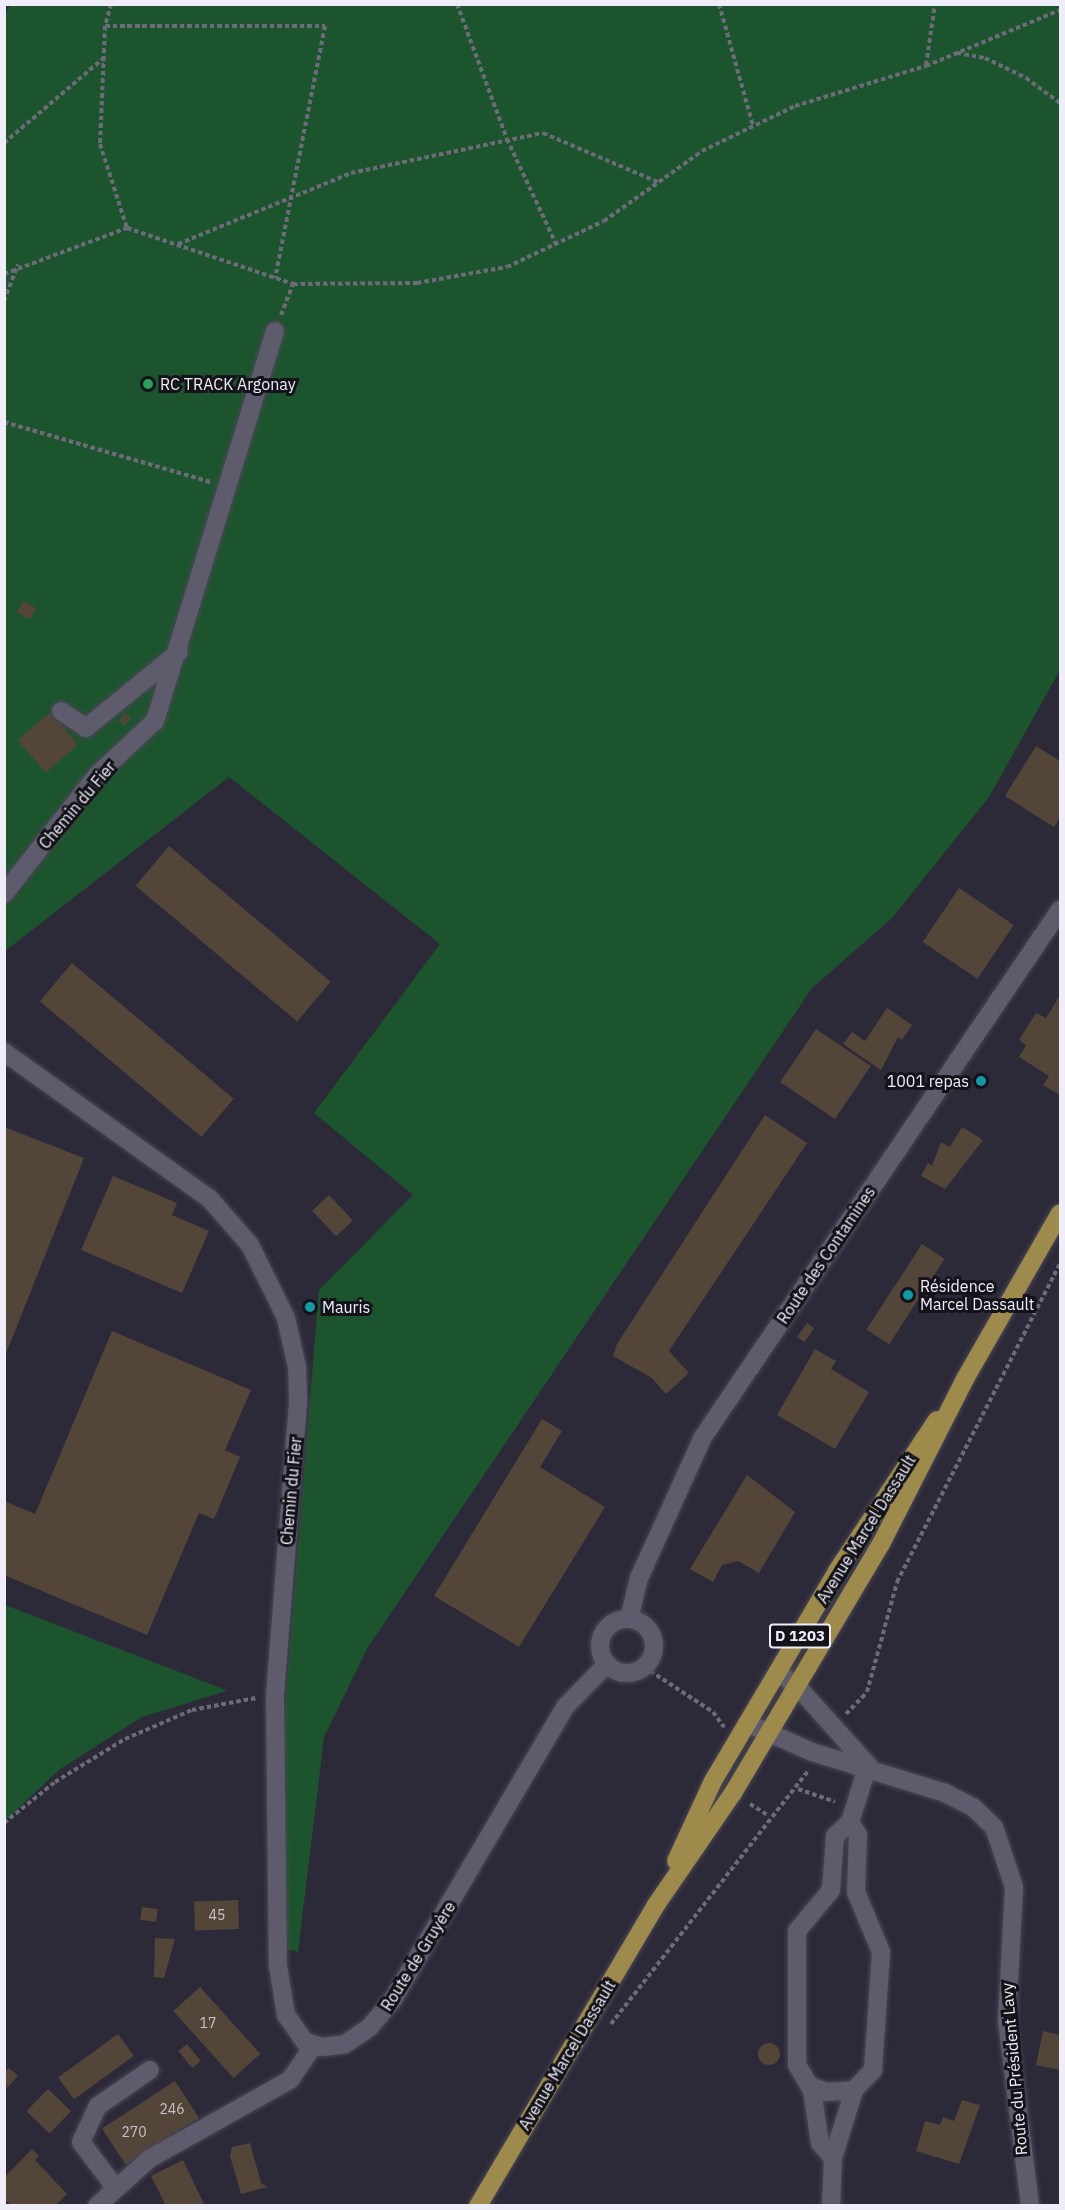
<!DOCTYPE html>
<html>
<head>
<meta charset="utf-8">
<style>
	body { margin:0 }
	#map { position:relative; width:1065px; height:2210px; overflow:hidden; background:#2c2939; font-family:"IBM Plex Sans",sans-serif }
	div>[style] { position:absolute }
	.green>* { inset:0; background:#1c552d }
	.building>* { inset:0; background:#534639; transform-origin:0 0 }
	.round { border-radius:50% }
	.path>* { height:4px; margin-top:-2px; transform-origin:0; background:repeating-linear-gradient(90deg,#6d6a79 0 4.5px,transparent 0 7.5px) }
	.roads { filter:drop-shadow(0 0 2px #494754) drop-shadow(0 0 2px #494754) }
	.minor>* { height:18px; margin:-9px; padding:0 9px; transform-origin:9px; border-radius:9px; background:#5e5b6c }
	.minor>.ring { margin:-9px; padding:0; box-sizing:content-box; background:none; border:18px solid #5e5b6c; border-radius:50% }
	.major>* { height:18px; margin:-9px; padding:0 9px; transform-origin:9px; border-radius:9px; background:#9e8a4b }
	.dots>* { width:16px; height:16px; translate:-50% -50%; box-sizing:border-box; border:3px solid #14131a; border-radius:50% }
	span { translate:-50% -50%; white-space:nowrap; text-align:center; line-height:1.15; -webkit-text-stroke:6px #14131a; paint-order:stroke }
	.number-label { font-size:14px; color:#c8c3c8 }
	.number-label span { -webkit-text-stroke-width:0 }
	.shield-label span { padding:2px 4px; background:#14131a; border:2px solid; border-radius:4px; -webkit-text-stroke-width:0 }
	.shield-label { font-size:15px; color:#efedf8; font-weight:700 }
	.poi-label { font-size:16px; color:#efedf8 }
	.left { translate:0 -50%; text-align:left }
	.right { translate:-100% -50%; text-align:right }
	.street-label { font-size:16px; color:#efedf8 }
	.frame { position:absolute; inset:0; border:6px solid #efedf8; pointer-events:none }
</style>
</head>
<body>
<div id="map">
	<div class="green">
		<i style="clip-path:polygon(10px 5px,1060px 5px,1060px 670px,989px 797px,892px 918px,812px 988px,368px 1647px,324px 1737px,298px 1952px,276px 1946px,285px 1704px,319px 1290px,413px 1195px,314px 1113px,440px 944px,229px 777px,5px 951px,4px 16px)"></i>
		<i style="clip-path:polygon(5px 1605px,226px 1690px,226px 1691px,142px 1717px,60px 1769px,5px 1821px)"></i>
	</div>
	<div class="building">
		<i style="left:23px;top:601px;width:15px;height:13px;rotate:28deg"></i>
		<i style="left:50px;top:712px;width:43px;height:43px;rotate:49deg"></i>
		<i style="left:125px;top:713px;width:8px;height:10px;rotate:40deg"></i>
		<i style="clip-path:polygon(1036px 746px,1060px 761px,1060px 817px,1054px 827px,1005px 796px)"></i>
		<i style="left:169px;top:846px;width:211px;height:52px;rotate:40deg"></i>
		<i style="left:959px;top:888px;width:66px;height:65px;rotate:34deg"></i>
		<i style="left:72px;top:963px;width:211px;height:50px;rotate:40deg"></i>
		<i style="clip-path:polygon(1060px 995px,1060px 1095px,1043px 1085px,1049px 1076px,1019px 1057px,1026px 1045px,1019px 1040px,1036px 1013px,1046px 1018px)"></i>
		<i style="clip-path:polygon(887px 1008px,912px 1025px,902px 1040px,898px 1037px,881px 1070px,843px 1044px,852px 1032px,865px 1041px)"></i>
		<i style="left:816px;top:1029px;width:66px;height:64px;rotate:34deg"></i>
		<i style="left:977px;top:1075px;width:9px;height:12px"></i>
		<i style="clip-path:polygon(765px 1115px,807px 1143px,669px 1351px,689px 1373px,666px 1394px,652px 1378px,613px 1356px,617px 1344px)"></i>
		<i style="clip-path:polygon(4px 1127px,84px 1158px,5px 1356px,4px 1356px)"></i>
		<i style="clip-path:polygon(962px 1127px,983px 1140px,945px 1189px,921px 1176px,928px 1163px,932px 1166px,941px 1142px,950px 1147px)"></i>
		<i style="clip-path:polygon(113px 1176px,177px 1203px,172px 1215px,209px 1231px,182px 1293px,81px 1250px)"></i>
		<i style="left:329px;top:1195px;width:35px;height:23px;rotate:47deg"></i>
		<i style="left:922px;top:1244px;width:27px;height:102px;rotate:33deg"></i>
		<i style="clip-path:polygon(311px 1300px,316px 1312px,309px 1314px,305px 1303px)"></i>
		<i style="left:807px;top:1323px;width:9px;height:17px;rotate:36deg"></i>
		<i style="clip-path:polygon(112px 1331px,251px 1390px,225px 1450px,240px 1457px,214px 1519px,199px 1513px,147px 1635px,4px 1575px,4px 1501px,35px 1514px)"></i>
		<i style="clip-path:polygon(815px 1349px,836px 1361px,831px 1369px,869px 1392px,835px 1449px,777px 1415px)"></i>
		<i style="clip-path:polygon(542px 1419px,562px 1431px,540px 1467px,605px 1507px,519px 1647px,434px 1596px)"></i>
		<i style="clip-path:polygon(747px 1475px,795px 1512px,759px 1573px,738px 1561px,722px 1565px,713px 1582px,690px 1569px)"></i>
		<i style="left:238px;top:1900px;width:29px;height:44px;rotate:88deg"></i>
		<i style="left:142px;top:1907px;width:16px;height:13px;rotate:7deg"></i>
		<i style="clip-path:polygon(155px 1938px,175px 1939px,164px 1978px,154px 1977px)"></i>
		<i style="left:200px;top:1987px;width:90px;height:36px;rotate:48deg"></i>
		<i style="clip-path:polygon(1043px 2031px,1060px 2035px,1060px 2070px,1036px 2065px)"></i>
		<i style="left:118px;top:2034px;width:27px;height:74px;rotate:54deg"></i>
		<i class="round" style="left:758px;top:2043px;width:22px;height:22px"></i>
		<i style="left:187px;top:2044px;width:22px;height:11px;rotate:51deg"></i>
		<i style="clip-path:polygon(9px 2068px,18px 2076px,7px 2088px,4px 2073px)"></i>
		<i style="left:175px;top:2081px;width:44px;height:87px;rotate:57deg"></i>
		<i style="left:48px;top:2089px;width:32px;height:31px;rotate:44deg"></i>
		<i style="clip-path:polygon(962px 2100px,980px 2105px,959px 2164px,916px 2151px,925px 2121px,940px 2125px,943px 2117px,954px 2121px)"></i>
		<i style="clip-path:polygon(250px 2143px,261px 2183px,268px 2187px,241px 2194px,230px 2156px,232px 2147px)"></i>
		<i style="clip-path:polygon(32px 2149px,39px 2156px,35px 2160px,67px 2194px,55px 2206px,12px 2206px,4px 2199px,4px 2178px)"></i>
		<i style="clip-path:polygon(183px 2160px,205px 2206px,166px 2206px,151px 2176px)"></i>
	</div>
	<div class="path">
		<i style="left:111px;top:4px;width:23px;rotate:105deg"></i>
		<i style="left:105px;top:26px;width:118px;rotate:92.4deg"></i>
		<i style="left:100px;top:144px;width:88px;rotate:72.2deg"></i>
		<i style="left:127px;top:228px;width:175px;rotate:18.6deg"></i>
		<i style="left:457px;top:4px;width:144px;rotate:69.7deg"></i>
		<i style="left:507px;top:139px;width:116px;rotate:65deg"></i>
		<i style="left:719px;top:4px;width:127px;rotate:74.4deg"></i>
		<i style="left:105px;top:26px;width:220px"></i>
		<i style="left:325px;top:26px;width:257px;rotate:101.2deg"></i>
		<i style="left:957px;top:53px;width:28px;rotate:10deg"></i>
		<i style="left:985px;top:58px;width:46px;rotate:26deg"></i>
		<i style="left:1026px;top:78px;width:42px;rotate:36.3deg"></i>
		<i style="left:926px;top:65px;width:62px;rotate:-81.6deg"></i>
		<i style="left:4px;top:143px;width:131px;rotate:-40.4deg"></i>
		<i style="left:178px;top:244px;width:187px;rotate:-22.3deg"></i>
		<i style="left:351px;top:173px;width:196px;rotate:-11.8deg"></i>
		<i style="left:543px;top:133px;width:125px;rotate:23.1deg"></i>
		<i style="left:4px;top:274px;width:131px;rotate:-20.5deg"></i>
		<i style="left:4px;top:301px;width:39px;rotate:-69deg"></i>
		<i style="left:281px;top:315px;width:33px;rotate:-69deg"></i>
		<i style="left:293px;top:284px;width:124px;rotate:-0.5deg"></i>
		<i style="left:417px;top:283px;width:91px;rotate:-10.1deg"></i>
		<i style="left:507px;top:267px;width:107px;rotate:-25.4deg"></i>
		<i style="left:604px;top:221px;width:120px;rotate:-35.5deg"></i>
		<i style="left:702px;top:151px;width:103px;rotate:-25.8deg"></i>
		<i style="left:795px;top:106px;width:137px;rotate:-17deg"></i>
		<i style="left:926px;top:66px;width:145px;rotate:-22.7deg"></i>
		<i style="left:4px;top:422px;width:216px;rotate:16.2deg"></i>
		<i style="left:644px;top:1667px;width:82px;rotate:33.1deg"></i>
		<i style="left:713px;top:1712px;width:19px;rotate:54deg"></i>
		<i style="left:846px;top:1714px;width:30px;rotate:-46deg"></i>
		<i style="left:867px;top:1692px;width:114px;rotate:-74.7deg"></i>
		<i style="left:897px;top:1582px;width:358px;rotate:-62.9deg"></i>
		<i style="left:798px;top:1789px;width:39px;rotate:19deg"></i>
		<i style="left:750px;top:1804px;width:22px;rotate:32deg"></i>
		<i style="left:4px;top:1823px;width:65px;rotate:-38.8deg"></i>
		<i style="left:55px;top:1782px;width:82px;rotate:-31.6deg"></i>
		<i style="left:125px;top:1739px;width:73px;rotate:-23.4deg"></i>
		<i style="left:192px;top:1710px;width:65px;rotate:-10.6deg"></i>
		<i style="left:611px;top:2024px;width:322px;rotate:-52.1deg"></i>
	</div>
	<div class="roads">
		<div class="minor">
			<i style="left:61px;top:711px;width:30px;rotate:34deg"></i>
			<i style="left:86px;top:728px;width:120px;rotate:-39.3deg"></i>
			<i style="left:4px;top:894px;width:151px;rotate:-52deg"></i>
			<i style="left:97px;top:775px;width:79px;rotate:-43deg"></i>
			<i style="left:155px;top:721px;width:408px;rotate:-72.9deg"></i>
			<i style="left:4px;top:1052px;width:252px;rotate:35.5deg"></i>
			<i style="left:209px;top:1198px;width:62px;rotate:48.9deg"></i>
			<i style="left:250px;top:1245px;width:81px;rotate:63.7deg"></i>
			<i style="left:286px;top:1318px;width:50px;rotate:77.3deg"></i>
			<i style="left:297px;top:1367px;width:36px;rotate:88deg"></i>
			<i style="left:298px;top:1403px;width:295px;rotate:94.5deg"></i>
			<i style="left:275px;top:1697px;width:269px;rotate:89.4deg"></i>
			<i style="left:278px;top:1966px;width:50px;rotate:80.7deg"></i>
			<i style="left:286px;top:2015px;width:33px;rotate:55deg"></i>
			<i style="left:305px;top:2042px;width:18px;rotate:16deg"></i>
			<i style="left:322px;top:2047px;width:23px;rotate:-7deg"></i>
			<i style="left:345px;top:2044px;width:29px;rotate:-34deg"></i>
			<i style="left:369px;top:2028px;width:35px;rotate:-50deg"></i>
			<i style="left:392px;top:2001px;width:342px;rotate:-59.5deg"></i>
			<i style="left:566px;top:1706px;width:59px;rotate:-45.7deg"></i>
			<i class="ring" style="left:600px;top:1619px;width:36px;height:36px"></i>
			<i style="left:629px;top:1619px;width:42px;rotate:-76.3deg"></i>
			<i style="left:639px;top:1578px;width:155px;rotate:-65.6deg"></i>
			<i style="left:703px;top:1437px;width:637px;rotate:-55.89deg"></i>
			<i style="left:778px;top:1673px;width:23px;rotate:34deg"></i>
			<i style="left:797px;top:1686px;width:106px;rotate:48.1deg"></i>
			<i style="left:747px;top:1723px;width:71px;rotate:24deg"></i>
			<i style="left:812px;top:1752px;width:139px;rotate:17.1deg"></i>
			<i style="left:945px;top:1793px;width:31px;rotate:27deg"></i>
			<i style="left:973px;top:1807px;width:29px;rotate:44deg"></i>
			<i style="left:994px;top:1827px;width:63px;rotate:71.6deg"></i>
			<i style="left:1014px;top:1887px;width:134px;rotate:93deg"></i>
			<i style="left:1007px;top:2021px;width:186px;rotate:82.9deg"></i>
			<i style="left:809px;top:2086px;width:19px;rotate:18deg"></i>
			<i style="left:827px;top:2092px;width:27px;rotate:-4deg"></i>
			<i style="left:833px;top:2158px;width:20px;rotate:-131deg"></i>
			<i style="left:820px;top:2143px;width:54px;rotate:-98.6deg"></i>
			<i style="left:812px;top:2090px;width:29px;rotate:-121deg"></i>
			<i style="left:797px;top:2065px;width:134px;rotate:-90deg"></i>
			<i style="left:797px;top:1931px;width:53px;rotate:-50.3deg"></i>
			<i style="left:831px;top:1890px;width:54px;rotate:-85.8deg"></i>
			<i style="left:835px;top:1836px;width:21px;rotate:-43deg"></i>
			<i style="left:850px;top:1822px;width:60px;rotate:-72.5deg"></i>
			<i style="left:114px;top:2186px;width:55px;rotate:-126.9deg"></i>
			<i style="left:81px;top:2142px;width:40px;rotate:-65deg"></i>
			<i style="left:98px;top:2106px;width:63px;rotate:-34.7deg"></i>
			<i style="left:97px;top:2206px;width:70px;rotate:-42.1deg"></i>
			<i style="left:149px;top:2159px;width:162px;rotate:-29.3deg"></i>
			<i style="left:290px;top:2080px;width:42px;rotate:-55.6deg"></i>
			<i style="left:831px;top:2206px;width:48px;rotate:-87.6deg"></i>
			<i style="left:833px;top:2158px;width:71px;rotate:-72.8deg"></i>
			<i style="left:854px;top:2090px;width:28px;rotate:-46deg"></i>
			<i style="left:873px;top:2070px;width:118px;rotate:-86.1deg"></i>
			<i style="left:881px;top:1952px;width:65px;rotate:-112.6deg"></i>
			<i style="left:856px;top:1892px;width:57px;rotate:-88deg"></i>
			<i style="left:858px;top:1835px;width:15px;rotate:-122deg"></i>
		</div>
		<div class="major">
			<i style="left:676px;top:1861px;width:88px;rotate:-65.2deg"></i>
			<i style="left:713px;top:1781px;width:244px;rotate:-59.4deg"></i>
			<i style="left:837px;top:1571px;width:181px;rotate:-56.5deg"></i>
			<i style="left:478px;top:2206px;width:350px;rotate:-59.4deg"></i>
			<i style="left:656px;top:1905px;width:136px;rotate:-55.5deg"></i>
			<i style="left:733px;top:1793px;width:290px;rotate:-59.3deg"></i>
			<i style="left:881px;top:1544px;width:185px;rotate:-63deg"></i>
			<i style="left:965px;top:1379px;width:191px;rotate:-60.2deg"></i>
		</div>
	</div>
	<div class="dots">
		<i style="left:148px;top:384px;background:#2e9e5b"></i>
		<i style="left:981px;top:1081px;background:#0f9aa8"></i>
		<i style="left:908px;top:1295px;background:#0f9aa8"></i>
		<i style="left:310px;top:1307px;background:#0f9aa8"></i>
	</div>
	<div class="number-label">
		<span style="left:217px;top:1915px">45</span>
		<span style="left:208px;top:2023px">17</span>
		<span style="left:172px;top:2109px">246</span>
		<span style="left:134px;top:2132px">270</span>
	</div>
	<div class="shield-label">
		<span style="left:800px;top:1636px">D 1203</span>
	</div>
	<div class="poi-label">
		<span class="left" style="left:160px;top:384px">RC TRACK Argonay</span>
		<span class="right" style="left:969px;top:1081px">1001 repas</span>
		<span class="left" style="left:920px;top:1295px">Résidence<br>Marcel Dassault</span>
		<span class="left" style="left:322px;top:1307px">Mauris</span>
	</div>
	<div class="street-label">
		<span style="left:77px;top:805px;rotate:-50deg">Chemin du Fier</span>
		<span style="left:826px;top:1255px;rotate:-56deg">Route des Contamines</span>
		<span style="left:291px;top:1491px;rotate:-85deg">Chemin du Fier</span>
		<span style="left:866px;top:1529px;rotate:-58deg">Avenue Marcel Dassault</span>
		<span style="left:418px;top:1956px;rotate:-58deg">Route de Gruyère</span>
		<span style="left:567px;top:2055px;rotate:-59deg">Avenue Marcel Dassault</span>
		<span style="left:1014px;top:2069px;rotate:-95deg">Route du Président Lavy</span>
	</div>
	<div class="frame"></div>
</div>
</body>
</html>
